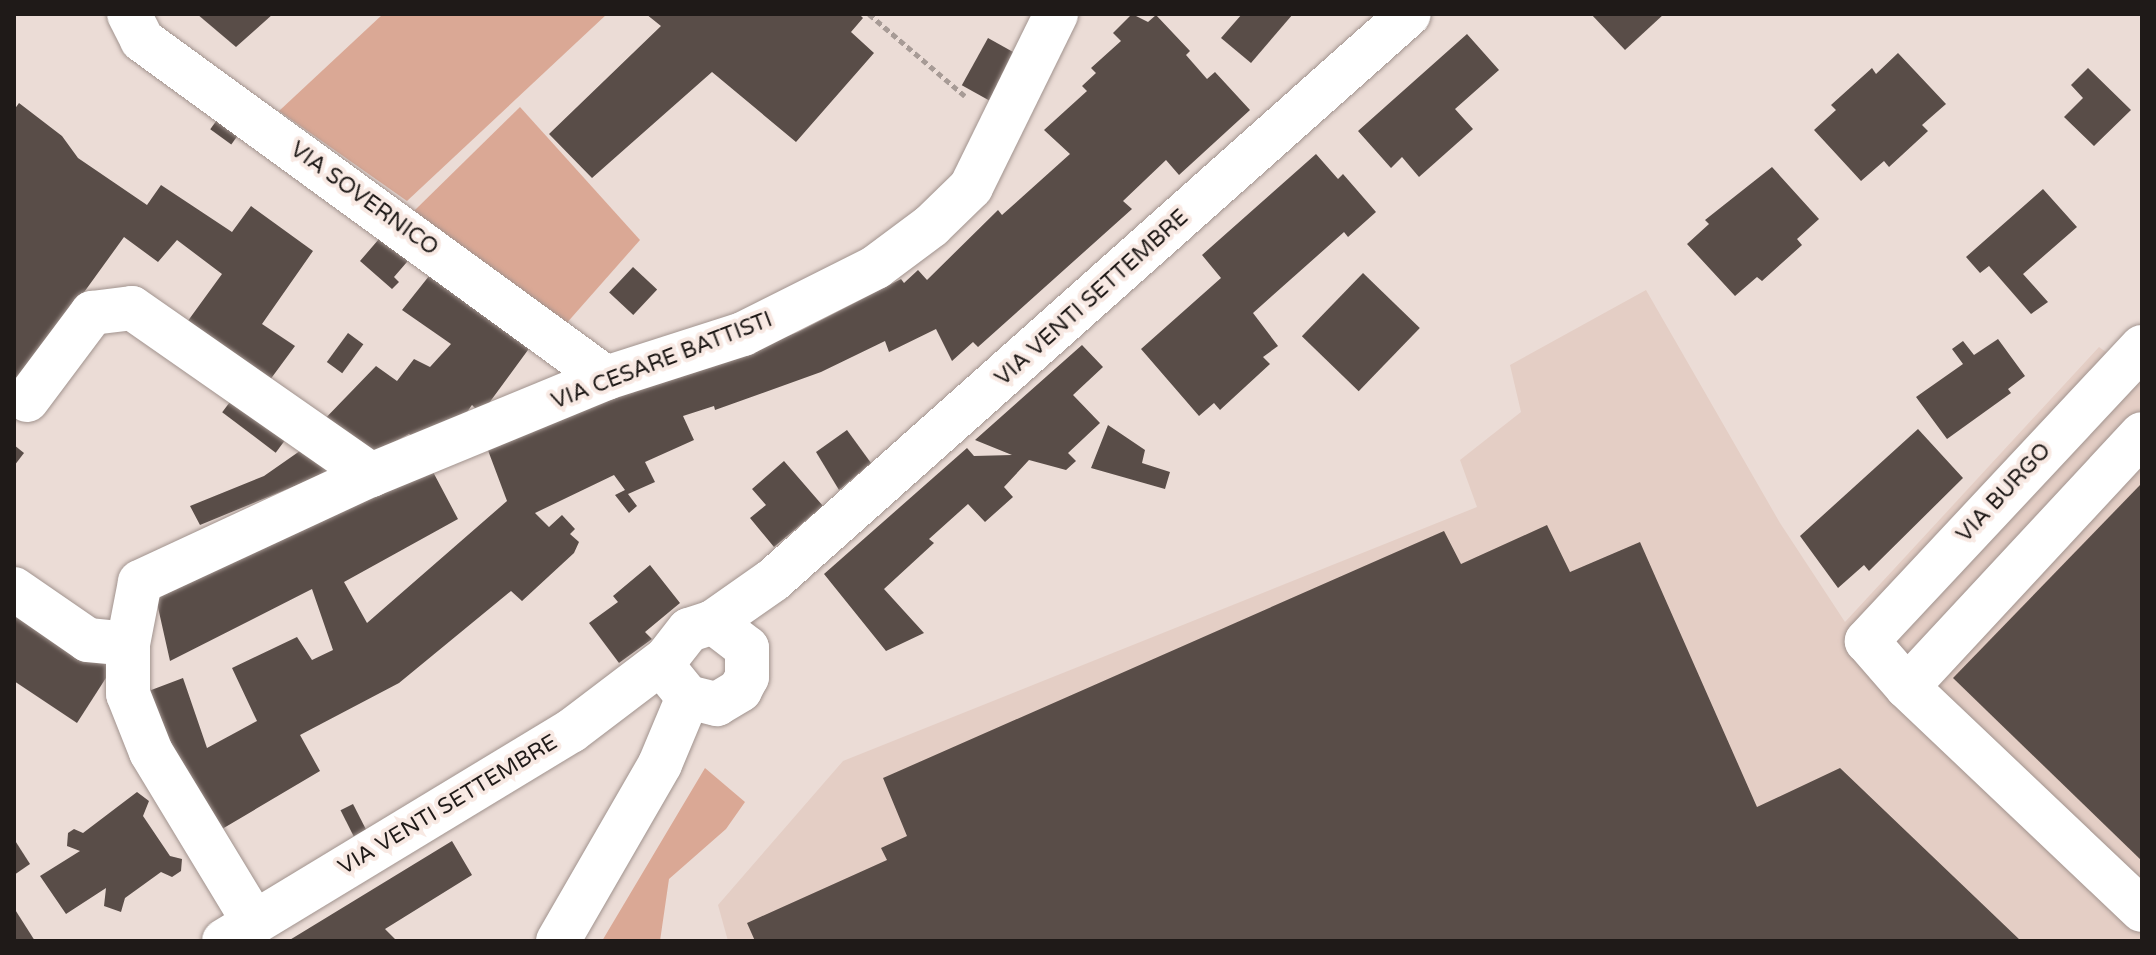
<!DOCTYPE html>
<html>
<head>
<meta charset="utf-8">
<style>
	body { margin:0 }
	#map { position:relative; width:2156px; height:955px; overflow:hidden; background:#ebdcd6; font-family:"Varela Round",sans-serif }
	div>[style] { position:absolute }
	.built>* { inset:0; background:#e4cec5 }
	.green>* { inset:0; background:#daa895 }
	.building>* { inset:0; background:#594d48; transform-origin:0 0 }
	.path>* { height:5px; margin-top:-2.5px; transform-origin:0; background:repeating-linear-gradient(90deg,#a79b96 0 6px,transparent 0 10px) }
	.roads { filter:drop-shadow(0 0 2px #a1938e) drop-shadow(0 0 2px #a1938e) }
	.minor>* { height:44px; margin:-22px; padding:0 22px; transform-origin:22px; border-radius:22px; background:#fff }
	span { translate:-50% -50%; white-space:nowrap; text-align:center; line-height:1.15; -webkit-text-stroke:8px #f8e9e3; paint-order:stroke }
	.street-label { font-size:22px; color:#1f1a18 }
	.frame { position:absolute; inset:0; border:16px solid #1f1a18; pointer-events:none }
</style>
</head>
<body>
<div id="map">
	<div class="built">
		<i style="clip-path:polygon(1646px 290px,1780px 523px,1845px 622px,2099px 347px,2142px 378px,2142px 941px,728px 941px,718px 905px,843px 761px,1477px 507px,1460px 460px,1521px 412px,1510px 365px)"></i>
	</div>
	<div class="green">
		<i style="clip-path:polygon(383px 14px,607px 14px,407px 201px,279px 111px)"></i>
		<i style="clip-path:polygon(520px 107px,640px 240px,565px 325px,414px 211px)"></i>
		<i style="clip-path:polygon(705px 768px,745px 802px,726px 829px,669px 879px,660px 941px,602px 941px)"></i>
	</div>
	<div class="building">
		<i style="clip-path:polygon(197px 14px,273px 14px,236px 47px)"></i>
		<i style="clip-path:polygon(646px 14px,859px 14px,863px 18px,851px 32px,874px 53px,796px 142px,712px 72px,592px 178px,549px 134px,661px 26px)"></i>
		<i style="clip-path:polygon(1132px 14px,1148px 22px,1156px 15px,1190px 51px,1186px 55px,1207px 79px,1215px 72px,1250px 110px,1179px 175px,1166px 160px,1123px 201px,1132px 209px,978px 347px,973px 342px,952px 361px,936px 329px,889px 352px,885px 341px,821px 372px,715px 410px,714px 406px,683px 416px,694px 440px,645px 462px,655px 482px,628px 494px,637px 506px,629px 513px,615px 495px,625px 490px,614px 475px,535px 513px,549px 527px,562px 515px,575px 529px,570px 534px,579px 542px,574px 553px,522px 601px,511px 591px,399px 683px,300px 735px,320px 771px,217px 832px,178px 767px,146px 692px,183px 678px,207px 748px,257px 721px,232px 668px,297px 637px,312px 660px,333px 650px,312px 589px,170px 661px,155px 594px,432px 470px,458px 519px,344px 582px,367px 623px,507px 501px,486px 445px,590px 400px,701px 369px,798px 332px,901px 279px,904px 283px,918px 270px,927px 280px,998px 210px,1002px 215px,1070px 154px,1044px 130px,1087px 91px,1082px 86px,1096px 73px,1091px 68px,1121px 41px,1113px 33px)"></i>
		<i style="clip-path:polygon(1242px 14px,1293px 14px,1251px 63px,1221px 38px)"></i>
		<i style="clip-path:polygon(1591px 14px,1664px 14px,1625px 50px)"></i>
		<i style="clip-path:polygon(1467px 34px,1499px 70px,1455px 109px,1473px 129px,1419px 177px,1402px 157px,1391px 168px,1358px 131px)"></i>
		<i style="left:988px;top:38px;width:37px;height:54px;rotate:29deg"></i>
		<i style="clip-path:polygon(1898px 53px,1946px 104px,1922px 125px,1928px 131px,1889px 167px,1884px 161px,1861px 181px,1814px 130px,1836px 110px,1831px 105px,1872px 68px,1876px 74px)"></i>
		<i style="clip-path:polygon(2088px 68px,2131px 110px,2094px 146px,2064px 117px,2083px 98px,2071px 85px)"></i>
		<i style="clip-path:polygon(19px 103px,62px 136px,78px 158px,147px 205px,161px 185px,232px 232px,251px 206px,313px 251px,262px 324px,295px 346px,264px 388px,182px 329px,222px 274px,177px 240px,158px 262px,124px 237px,14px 389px,14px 110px)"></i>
		<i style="left:222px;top:113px;width:26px;height:20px;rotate:36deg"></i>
		<i style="clip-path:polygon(1316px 154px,1338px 179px,1343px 174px,1376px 212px,1348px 237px,1344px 232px,1253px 313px,1278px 346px,1263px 357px,1270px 364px,1220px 410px,1214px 403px,1199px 416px,1141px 349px,1221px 278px,1202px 255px)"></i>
		<i style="clip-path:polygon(1772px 167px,1819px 219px,1797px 239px,1802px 245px,1762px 281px,1757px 277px,1735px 296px,1687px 244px,1709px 224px,1705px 220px)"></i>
		<i style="clip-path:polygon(2043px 189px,2077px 227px,2023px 274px,2048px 302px,2031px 314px,1989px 266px,1980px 273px,1966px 257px)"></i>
		<i style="clip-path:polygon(385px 232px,413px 255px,394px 277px,399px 282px,392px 289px,360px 261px)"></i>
		<i style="left:633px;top:267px;width:33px;height:35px;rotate:43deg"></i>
		<i style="clip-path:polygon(433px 271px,536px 339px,481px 414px,472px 405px,460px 422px,423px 441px,409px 434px,360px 460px,317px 427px,376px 366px,397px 381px,414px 359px,430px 367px,451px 344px,402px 310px)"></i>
		<i style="left:1363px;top:273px;width:79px;height:88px;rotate:44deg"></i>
		<i style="left:348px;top:333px;width:19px;height:36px;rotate:36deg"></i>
		<i style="clip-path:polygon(1998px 339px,2025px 376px,2008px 389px,2011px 393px,1947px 439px,1916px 397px,1963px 364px,1952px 349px,1963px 341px,1974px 355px)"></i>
		<i style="clip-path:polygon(1082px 345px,1103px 367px,1073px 395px,1100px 423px,1068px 453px,1076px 461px,1066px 470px,1029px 460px,1004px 487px,1013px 497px,985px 522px,968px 504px,929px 539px,934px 543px,884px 589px,924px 633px,886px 651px,824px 574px,967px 448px,974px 456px,1012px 455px,975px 440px)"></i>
		<i style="left:236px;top:394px;width:67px;height:23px;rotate:37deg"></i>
		<i style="clip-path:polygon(1108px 425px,1145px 450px,1142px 463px,1170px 472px,1165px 489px,1091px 468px)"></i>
		<i style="clip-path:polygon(1918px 429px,1963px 478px,1869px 571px,1864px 565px,1838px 588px,1800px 536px)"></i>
		<i style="clip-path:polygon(847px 430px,871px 463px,839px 490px,816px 452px)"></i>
		<i style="clip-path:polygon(14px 445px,24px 453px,14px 466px)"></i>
		<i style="clip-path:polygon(307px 446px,329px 472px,200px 525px,190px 506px,264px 476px)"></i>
		<i style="clip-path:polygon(784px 461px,823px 506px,774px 547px,750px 518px,766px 505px,752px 489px)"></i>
		<i style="clip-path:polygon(2142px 483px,2142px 861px,1953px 678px)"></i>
		<i style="clip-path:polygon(1547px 525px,1570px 572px,1640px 542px,1757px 807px,1840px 768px,2021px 941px,755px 941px,747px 923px,887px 860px,881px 848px,907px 836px,883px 778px,1444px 531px,1461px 564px)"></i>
		<i style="clip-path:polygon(650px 565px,680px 603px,645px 632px,652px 639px,619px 663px,589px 623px,618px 602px,613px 596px)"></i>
		<i style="clip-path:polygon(14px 601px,113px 667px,77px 723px,14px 681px)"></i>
		<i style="clip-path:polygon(137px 792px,149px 801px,143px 816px,170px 856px,182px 859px,181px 871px,172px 877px,161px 872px,125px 898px,121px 912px,104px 906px,106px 888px,66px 914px,40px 876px,80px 851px,67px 846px,68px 833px,74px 829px,83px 833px)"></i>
		<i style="left:353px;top:804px;width:29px;height:14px;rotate:63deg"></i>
		<i style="clip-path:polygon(14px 839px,30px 864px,14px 875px)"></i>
		<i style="clip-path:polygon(452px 841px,472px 875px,385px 929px,397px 941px,288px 941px)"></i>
		<i style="clip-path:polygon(14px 908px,35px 941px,14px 941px)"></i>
	</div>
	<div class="path">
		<i style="left:869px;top:14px;width:126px;rotate:40.5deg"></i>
	</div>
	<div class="roads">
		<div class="minor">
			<i style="left:129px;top:14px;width:29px;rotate:63deg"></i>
			<i style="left:142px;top:40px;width:574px;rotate:36.07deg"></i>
			<i style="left:2142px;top:347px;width:403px;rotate:133.1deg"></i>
			<i style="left:1867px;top:641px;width:61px;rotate:49deg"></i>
			<i style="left:1907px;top:687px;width:345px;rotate:-47.1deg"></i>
			<i style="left:27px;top:400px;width:109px;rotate:-53.2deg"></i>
			<i style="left:92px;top:313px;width:40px;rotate:-7.1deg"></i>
			<i style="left:132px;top:308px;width:292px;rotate:34.9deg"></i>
			<i style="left:14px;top:589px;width:90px;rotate:34.6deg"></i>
			<i style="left:88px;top:640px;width:40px;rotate:5.7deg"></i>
			<i style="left:670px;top:675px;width:28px;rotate:51deg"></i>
			<i style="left:688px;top:697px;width:30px;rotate:14deg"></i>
			<i style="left:717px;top:704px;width:27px;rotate:-31deg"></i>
			<i style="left:740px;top:690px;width:15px;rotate:-62deg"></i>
			<i style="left:747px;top:677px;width:29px;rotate:-90deg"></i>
			<i style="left:747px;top:648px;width:43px;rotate:-142.6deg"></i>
			<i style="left:1907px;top:687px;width:324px;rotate:43.5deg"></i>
			<i style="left:254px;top:922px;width:199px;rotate:-121.2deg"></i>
			<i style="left:151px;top:752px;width:62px;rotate:-111.6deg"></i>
			<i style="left:128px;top:694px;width:50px;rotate:-90deg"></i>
			<i style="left:128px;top:644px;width:63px;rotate:-79deg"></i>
			<i style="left:140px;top:582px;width:255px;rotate:-24.9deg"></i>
			<i style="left:371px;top:475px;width:254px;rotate:-22.4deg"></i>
			<i style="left:606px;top:378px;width:144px;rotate:-17.8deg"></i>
			<i style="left:743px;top:334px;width:149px;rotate:-26.7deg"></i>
			<i style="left:876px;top:267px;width:69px;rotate:-36.7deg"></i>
			<i style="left:931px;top:226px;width:56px;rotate:-44.3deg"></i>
			<i style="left:971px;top:187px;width:193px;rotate:-63.8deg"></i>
			<i style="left:224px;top:941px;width:406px;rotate:-31.2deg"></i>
			<i style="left:571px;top:731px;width:119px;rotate:-37.2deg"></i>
			<i style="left:666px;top:659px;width:37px;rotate:-52deg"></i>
			<i style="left:689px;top:630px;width:25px;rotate:-18deg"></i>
			<i style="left:713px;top:622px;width:73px;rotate:-35deg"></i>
			<i style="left:773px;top:580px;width:851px;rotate:-41.67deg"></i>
			<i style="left:558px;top:941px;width:204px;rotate:-60deg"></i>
			<i style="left:660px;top:764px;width:73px;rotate:-67.3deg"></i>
		</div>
	</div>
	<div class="street-label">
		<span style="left:364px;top:199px;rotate:36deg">VIA SOVERNICO</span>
		<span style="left:1092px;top:298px;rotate:-42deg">VIA VENTI SETTEMBRE</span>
		<span style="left:662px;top:361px;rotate:-21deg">VIA CESARE BATTISTI</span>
		<span style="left:2004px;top:493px;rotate:-47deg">VIA BURGO</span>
		<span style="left:448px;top:805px;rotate:-31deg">VIA VENTI SETTEMBRE</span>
	</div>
	<div class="frame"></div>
</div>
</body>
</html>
